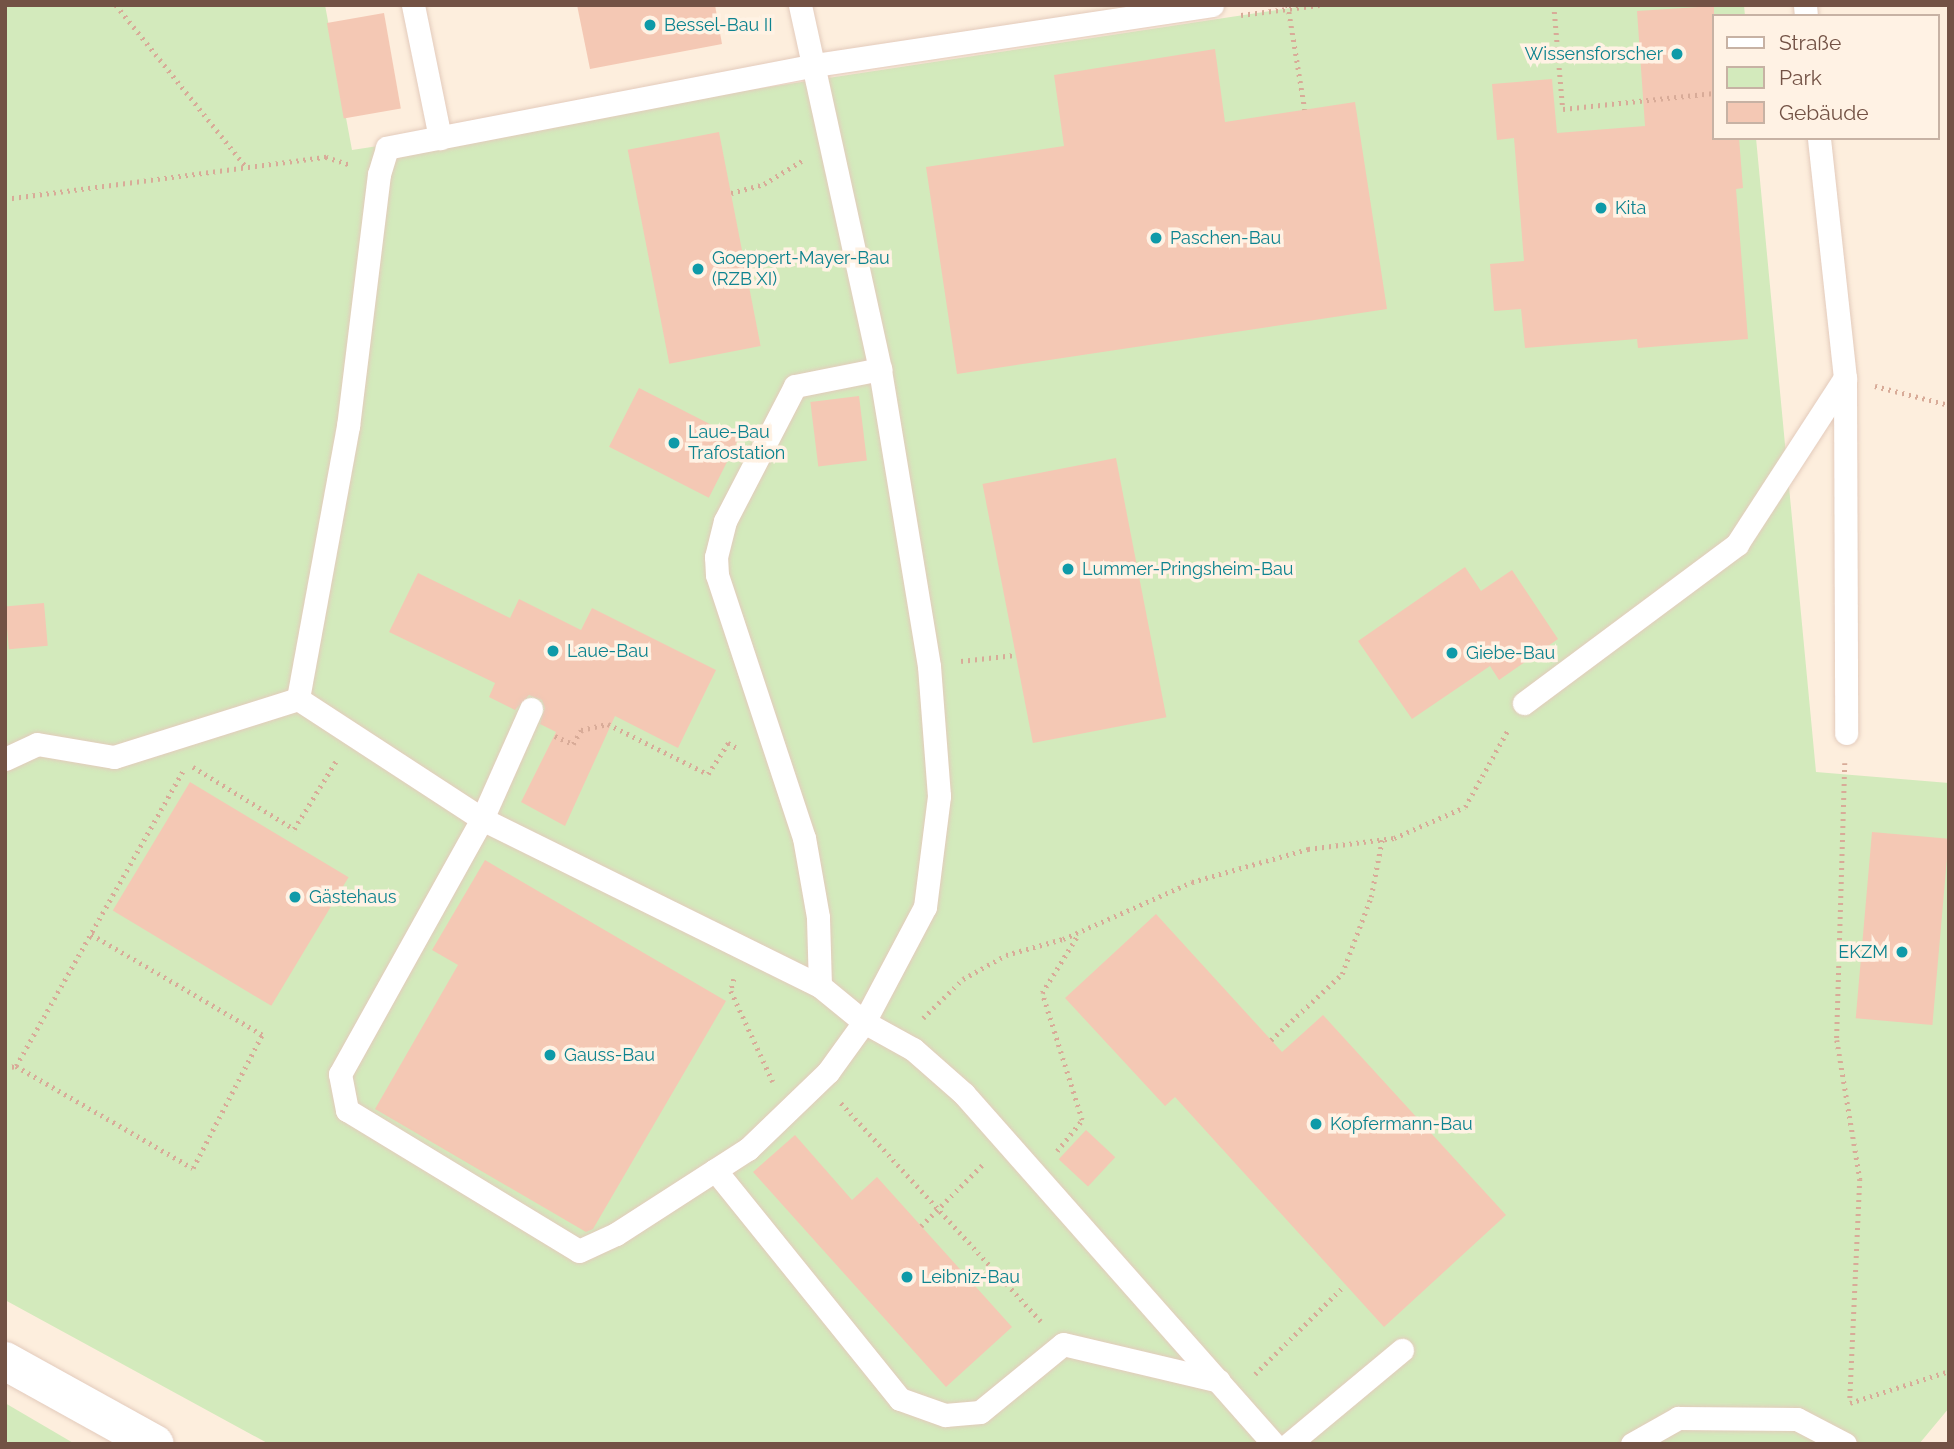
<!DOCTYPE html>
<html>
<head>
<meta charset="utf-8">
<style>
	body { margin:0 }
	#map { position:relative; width:1954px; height:1449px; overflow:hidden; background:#fdeedd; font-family:Raleway,sans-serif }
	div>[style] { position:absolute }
	.green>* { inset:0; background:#d3eabc }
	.building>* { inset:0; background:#f4c8b4; transform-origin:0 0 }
	.path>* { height:4.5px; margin-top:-2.25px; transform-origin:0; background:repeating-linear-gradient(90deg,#d8ab98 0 2px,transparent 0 7px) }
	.roads { filter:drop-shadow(0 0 2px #e3cbbc) drop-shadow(0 0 2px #e3cbbc) }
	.service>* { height:23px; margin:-11.5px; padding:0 11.5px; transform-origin:11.5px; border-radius:11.5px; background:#fff }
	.secondary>* { height:38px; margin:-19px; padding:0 19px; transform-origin:19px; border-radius:19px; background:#fff }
	.dots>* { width:19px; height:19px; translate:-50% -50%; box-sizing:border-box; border:4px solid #fff2e4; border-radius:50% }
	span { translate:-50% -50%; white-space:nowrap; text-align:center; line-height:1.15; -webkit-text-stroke:7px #fff2e4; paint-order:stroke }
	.culture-label { font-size:18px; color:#0d838f }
	.left { translate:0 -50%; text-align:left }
	.right { translate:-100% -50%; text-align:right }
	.frame { position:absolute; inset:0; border:7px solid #735245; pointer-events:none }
	.legend { position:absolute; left:1712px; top:14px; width:228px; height:126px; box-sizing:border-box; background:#fff2e4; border:2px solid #c7b2a4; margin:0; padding:9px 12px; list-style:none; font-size:21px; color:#735245 }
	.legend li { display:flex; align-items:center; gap:14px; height:35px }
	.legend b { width:35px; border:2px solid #c7b2a4 }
</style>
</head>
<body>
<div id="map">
	<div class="green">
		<i style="clip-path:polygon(5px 5px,325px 5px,352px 150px,1310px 5px,1744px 5px,1745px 16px,1714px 16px,1714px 138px,1756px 138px,1816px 772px,1949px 783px,1949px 1408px,1919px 1444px,269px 1444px,5px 1300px)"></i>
		<i style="clip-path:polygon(5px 1403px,75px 1444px,5px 1444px)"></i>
	</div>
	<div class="building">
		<i style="clip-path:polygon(577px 5px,715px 5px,722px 44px,590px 69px)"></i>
		<i style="clip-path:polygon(1714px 6px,1714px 138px,1739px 138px,1743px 188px,1736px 189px,1748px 339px,1638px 348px,1637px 339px,1525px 348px,1521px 309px,1494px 311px,1490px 264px,1524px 261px,1514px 138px,1497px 140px,1492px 84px,1552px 79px,1557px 133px,1645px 126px,1637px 11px)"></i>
		<i style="left:384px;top:13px;width:97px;height:58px;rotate:80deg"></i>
		<i style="clip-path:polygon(1215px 49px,1225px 122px,1355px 102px,1387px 309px,957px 374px,926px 167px,1064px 146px,1054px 75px)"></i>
		<i style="left:719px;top:132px;width:218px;height:93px;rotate:79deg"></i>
		<i style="left:639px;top:388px;width:112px;height:66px;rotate:27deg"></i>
		<i style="left:859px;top:396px;width:65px;height:49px;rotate:83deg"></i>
		<i style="left:1116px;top:458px;width:264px;height:136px;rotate:79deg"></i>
		<i style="clip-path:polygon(1465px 567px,1481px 591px,1512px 570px,1558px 639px,1499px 680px,1490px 666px,1412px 719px,1358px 641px)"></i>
		<i style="clip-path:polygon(418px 573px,510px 618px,519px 599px,581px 630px,592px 608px,716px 670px,678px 748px,615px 716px,565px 826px,521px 802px,556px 732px,540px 724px,545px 708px,542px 700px,529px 695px,515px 710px,489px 697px,495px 683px,389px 632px)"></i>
		<i style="left:44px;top:603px;width:43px;height:39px;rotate:85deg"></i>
		<i style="left:190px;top:782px;width:185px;height:150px;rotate:31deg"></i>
		<i style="left:1872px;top:832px;width:77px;height:187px;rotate:5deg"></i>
		<i style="clip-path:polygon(485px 860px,726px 1001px,593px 1229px,586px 1232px,375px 1109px,458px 965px,432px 950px)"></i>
		<i style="clip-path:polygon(1156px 914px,1282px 1052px,1323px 1015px,1506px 1215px,1384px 1327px,1175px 1097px,1165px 1106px,1065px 998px)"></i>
		<i style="left:1086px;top:1130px;width:40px;height:40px;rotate:43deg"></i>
		<i style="clip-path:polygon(795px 1135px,852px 1200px,877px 1177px,1012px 1327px,946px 1387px,753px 1172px)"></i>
	</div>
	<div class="path">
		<i style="left:116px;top:5px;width:209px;rotate:51.2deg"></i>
		<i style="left:1288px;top:5px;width:106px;rotate:80.8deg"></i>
		<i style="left:1554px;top:5px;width:104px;rotate:85.1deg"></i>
		<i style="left:1563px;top:109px;width:152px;rotate:-6deg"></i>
		<i style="left:1241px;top:15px;width:79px;rotate:-7.3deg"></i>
		<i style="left:731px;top:193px;width:34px;rotate:-15deg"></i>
		<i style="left:764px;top:184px;width:46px;rotate:-31.6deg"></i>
		<i style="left:5px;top:199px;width:324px;rotate:-7.5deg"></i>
		<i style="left:326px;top:157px;width:25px;rotate:18deg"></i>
		<i style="left:1875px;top:386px;width:76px;rotate:14.4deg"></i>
		<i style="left:961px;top:661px;width:54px;rotate:-6.3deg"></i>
		<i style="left:555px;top:736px;width:20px;rotate:24deg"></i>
		<i style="left:573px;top:744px;width:16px;rotate:-60deg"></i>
		<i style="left:581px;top:730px;width:28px;rotate:-13deg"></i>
		<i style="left:608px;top:724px;width:112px;rotate:26.6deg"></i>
		<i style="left:708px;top:774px;width:37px;rotate:-57deg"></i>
		<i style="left:728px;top:743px;width:13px;rotate:29deg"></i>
		<i style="left:1845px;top:763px;width:277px;rotate:91.7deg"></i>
		<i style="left:1837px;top:1040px;width:141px;rotate:80.6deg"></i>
		<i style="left:1860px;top:1179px;width:224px;rotate:92.6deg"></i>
		<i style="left:193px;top:767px;width:119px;rotate:31.5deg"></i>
		<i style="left:294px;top:829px;width:80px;rotate:-58.3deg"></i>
		<i style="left:734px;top:979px;width:12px;rotate:104deg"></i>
		<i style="left:731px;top:991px;width:100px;rotate:65.2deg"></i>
		<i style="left:923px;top:1018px;width:56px;rotate:-44.3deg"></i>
		<i style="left:963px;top:979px;width:49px;rotate:-29.2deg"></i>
		<i style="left:1006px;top:955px;width:59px;rotate:-15.7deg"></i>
		<i style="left:1063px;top:939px;width:141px;rotate:-23.8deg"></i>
		<i style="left:1192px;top:882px;width:121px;rotate:-15.9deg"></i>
		<i style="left:1308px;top:849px;width:87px;rotate:-7.3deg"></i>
		<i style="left:1394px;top:838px;width:77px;rotate:-23.6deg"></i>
		<i style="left:1465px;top:807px;width:90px;rotate:-60.9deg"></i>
		<i style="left:1271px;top:1040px;width:97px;rotate:-42.9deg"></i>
		<i style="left:1342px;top:974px;width:82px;rotate:-69.4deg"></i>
		<i style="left:1371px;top:897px;width:58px;rotate:-79.1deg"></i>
		<i style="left:16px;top:1066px;width:204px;rotate:30deg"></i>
		<i style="left:193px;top:1168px;width:150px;rotate:-62.6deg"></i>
		<i style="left:262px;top:1035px;width:199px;rotate:-149.6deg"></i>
		<i style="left:5px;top:1068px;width:11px;rotate:-10deg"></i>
		<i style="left:16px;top:1066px;width:341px;rotate:-60.5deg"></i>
		<i style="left:841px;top:1103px;width:296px;rotate:47.5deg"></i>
		<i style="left:1057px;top:1151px;width:40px;rotate:-51deg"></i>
		<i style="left:1082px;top:1120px;width:133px;rotate:-107.5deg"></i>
		<i style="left:1042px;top:993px;width:70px;rotate:-58.3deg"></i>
		<i style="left:921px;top:1226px;width:88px;rotate:-45deg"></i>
		<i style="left:1255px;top:1374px;width:124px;rotate:-44.7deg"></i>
		<i style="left:1850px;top:1403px;width:104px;rotate:-17.9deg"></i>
	</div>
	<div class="roads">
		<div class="service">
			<i style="left:413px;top:5px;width:136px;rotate:78.5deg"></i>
			<i style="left:1212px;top:5px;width:406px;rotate:171.4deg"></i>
			<i style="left:811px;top:66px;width:432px;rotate:169.1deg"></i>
			<i style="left:387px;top:148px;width:27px;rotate:107deg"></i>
			<i style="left:379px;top:174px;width:254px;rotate:97deg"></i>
			<i style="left:348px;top:426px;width:278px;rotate:100.4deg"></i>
			<i style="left:298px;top:699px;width:220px;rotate:33.1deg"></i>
			<i style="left:482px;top:819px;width:377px;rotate:26.3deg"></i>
			<i style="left:820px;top:986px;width:57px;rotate:39.3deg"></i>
			<i style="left:864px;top:1022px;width:56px;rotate:28.9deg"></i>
			<i style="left:913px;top:1049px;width:68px;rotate:41.4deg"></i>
			<i style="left:964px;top:1094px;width:468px;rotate:48.5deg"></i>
			<i style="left:1805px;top:5px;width:11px;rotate:85deg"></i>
			<i style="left:1845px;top:378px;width:355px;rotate:89.8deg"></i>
			<i style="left:1524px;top:703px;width:266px;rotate:-36.7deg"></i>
			<i style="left:1737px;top:544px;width:198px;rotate:-57deg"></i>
			<i style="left:1845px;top:378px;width:241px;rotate:-96.2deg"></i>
			<i style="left:531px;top:709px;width:120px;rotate:114deg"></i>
			<i style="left:482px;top:819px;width:292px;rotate:119.1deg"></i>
			<i style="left:340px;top:1074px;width:37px;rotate:79deg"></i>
			<i style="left:347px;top:1110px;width:271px;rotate:31.3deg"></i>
			<i style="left:579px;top:1251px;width:41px;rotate:-24.7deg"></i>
			<i style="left:616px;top:1234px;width:157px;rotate:-32.8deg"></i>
			<i style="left:748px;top:1149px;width:111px;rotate:-43.9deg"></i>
			<i style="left:828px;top:1072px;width:62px;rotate:-54.2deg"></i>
			<i style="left:864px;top:1022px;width:130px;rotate:-62.1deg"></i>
			<i style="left:925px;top:907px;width:112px;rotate:-82.8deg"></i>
			<i style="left:939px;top:796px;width:130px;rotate:-94.4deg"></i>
			<i style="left:929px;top:666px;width:301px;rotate:-99.4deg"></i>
			<i style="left:880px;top:369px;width:373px;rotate:-102.4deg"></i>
			<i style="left:5px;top:759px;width:35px;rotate:-25deg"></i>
			<i style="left:37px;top:744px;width:78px;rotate:9.6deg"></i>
			<i style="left:114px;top:757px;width:193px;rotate:-17.5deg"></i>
			<i style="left:820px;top:986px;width:69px;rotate:-91.7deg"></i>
			<i style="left:818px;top:917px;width:80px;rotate:-100deg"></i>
			<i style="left:804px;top:838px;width:277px;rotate:-108.3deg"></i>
			<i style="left:717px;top:575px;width:18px;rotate:-93deg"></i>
			<i style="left:716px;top:557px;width:37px;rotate:-76deg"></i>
			<i style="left:725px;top:521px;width:152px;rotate:-62.6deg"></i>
			<i style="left:795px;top:386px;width:87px;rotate:-11.3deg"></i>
			<i style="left:715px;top:1170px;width:294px;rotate:51.1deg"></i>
			<i style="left:900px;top:1399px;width:48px;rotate:19.6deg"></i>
			<i style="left:945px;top:1415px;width:35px;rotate:-5deg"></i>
			<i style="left:980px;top:1412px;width:107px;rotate:-39.3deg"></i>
			<i style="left:1063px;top:1344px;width:160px;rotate:13.3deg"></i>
			<i style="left:1289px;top:1444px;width:147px;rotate:-39.8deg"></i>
			<i style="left:1632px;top:1444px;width:53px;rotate:-29.5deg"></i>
			<i style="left:1678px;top:1418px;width:119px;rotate:0.5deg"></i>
			<i style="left:1797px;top:1419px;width:54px;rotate:27.5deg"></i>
		</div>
		<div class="secondary">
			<i style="left:5px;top:1361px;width:171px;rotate:29deg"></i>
		</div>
	</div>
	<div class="dots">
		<i style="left:650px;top:25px;background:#0f9aa8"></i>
		<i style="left:1677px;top:54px;background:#0f9aa8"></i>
		<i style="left:1601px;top:208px;background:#0f9aa8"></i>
		<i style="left:1156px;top:238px;background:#0f9aa8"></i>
		<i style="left:698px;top:269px;background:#0f9aa8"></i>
		<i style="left:674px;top:443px;background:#0f9aa8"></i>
		<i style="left:1068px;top:569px;background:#0f9aa8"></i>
		<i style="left:553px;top:651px;background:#0f9aa8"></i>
		<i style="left:1452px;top:653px;background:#0f9aa8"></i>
		<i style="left:295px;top:897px;background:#0f9aa8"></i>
		<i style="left:1902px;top:952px;background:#0f9aa8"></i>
		<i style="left:550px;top:1055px;background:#0f9aa8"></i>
		<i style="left:1316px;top:1124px;background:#0f9aa8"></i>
		<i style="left:907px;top:1277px;background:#0f9aa8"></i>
	</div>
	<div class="culture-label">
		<span class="left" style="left:664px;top:25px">Bessel-Bau II</span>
		<span class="right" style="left:1663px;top:54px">Wissensforscher</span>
		<span class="left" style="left:1615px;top:208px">Kita</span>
		<span class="left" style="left:1170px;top:238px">Paschen-Bau</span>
		<span class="left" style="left:712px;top:269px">Goeppert-Mayer-Bau<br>(RZB XI)</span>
		<span class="left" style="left:688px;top:443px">Laue-Bau<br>Trafostation</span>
		<span class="left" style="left:1082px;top:569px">Lummer-Pringsheim-Bau</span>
		<span class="left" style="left:567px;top:651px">Laue-Bau</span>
		<span class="left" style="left:1466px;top:653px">Giebe-Bau</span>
		<span class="left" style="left:309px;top:897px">Gästehaus</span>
		<span class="right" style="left:1888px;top:952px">EKZM</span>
		<span class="left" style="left:564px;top:1055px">Gauss-Bau</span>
		<span class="left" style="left:1330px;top:1124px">Kopfermann-Bau</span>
		<span class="left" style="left:921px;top:1277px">Leibniz-Bau</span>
	</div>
	<div class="frame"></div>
	<ul class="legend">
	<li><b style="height:9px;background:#fff"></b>Straße</li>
	<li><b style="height:19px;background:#d3eabc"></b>Park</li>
	<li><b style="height:19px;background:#f4c8b4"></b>Gebäude</li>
	</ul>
</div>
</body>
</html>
